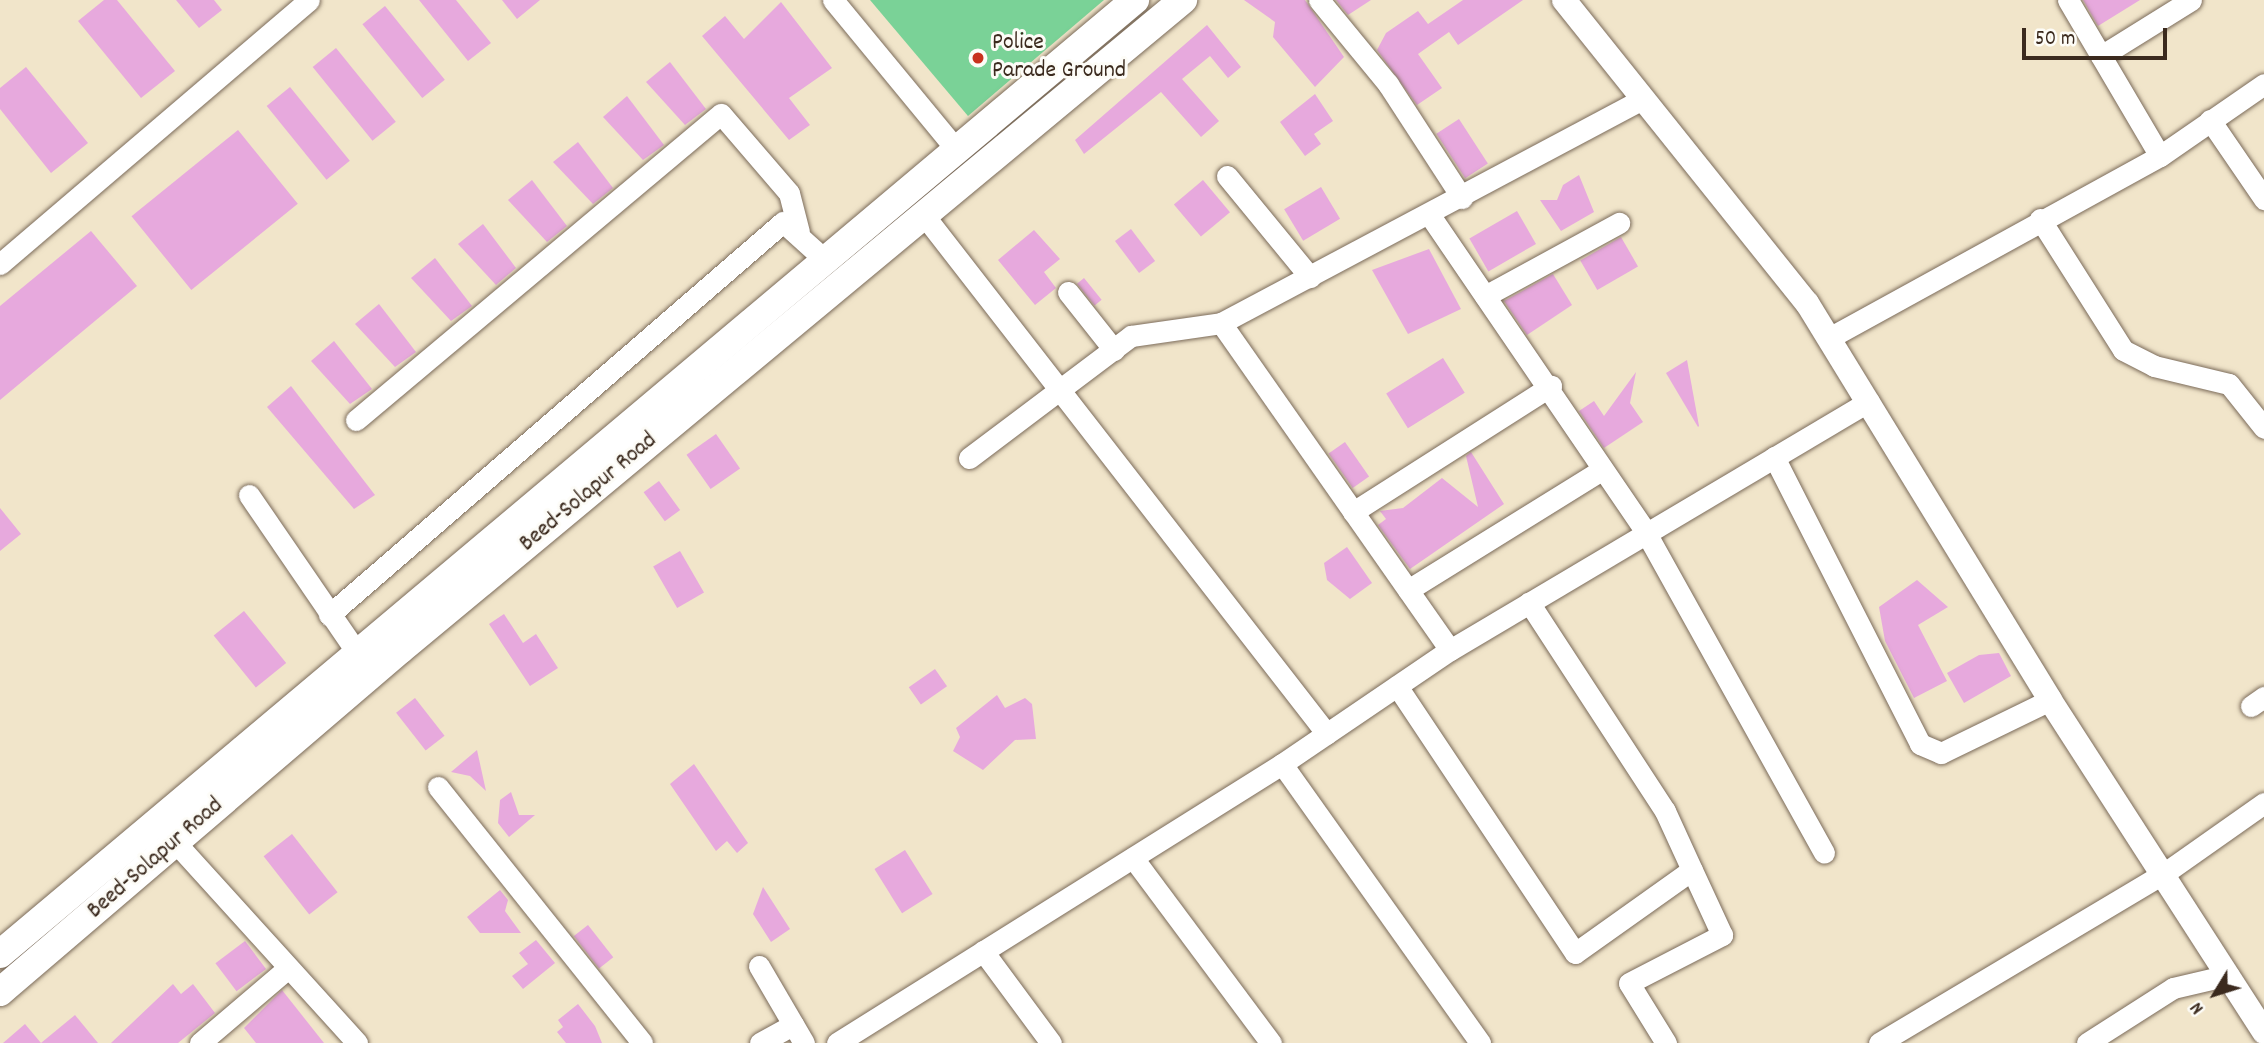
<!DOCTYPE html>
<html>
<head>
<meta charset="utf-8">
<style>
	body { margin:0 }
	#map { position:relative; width:2264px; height:1043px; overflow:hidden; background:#f1e5ca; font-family:Dekko,sans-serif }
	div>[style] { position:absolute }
	.green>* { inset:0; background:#7ad297 }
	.building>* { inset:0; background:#e7a9dd; transform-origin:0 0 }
	.roads { filter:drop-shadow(0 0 2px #7b6b5a) drop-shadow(0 0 2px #7b6b5a) }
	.minor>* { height:21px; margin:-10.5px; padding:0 10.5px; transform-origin:10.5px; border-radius:10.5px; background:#fff }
	.tertiary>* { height:24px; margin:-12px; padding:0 12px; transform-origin:12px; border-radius:12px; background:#fff }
	.secondary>* { height:28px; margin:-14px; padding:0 14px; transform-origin:14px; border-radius:14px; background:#fff }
	.dots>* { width:19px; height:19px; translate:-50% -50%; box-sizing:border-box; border:4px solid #fdfcf7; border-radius:50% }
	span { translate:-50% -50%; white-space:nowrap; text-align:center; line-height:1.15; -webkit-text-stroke:6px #fdfcf7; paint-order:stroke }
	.poi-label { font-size:24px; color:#3b2a1e }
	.left { translate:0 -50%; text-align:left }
	.street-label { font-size:24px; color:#3b2a1e }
	.north { position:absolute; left:2180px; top:959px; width:70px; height:70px; -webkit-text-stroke:5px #fdfcf7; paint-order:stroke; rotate:232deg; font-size:19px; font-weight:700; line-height:28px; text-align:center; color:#3b2a1e }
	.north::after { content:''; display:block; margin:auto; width:24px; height:32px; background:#3b2a1e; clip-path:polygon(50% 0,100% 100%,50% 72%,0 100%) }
	.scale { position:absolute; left:2022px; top:28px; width:145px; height:32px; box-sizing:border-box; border:4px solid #3b2a1e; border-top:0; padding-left:9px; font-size:21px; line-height:24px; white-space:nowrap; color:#3b2a1e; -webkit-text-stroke:5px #fdfcf7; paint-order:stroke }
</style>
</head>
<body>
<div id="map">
	<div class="green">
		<i style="clip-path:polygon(870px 0,1104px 0,968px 116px)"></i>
	</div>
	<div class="building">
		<i style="clip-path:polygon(104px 0,117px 0,175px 71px,141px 98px,78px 21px)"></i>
		<i style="clip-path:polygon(176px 0,214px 0,222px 10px,199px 28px)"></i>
		<i style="clip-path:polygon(419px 0,456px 0,491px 43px,468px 61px)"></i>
		<i style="clip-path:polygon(502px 0,540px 0,517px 19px)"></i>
		<i style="clip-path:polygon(1244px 0,1305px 0,1344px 57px,1315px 87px,1273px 37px,1275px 22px)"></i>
		<i style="clip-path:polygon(1336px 0,1371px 0,1348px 15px)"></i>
		<i style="clip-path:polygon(1463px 0,1523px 0,1458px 45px,1449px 32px,1418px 54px,1442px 88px,1417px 105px,1377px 50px,1386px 33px,1418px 11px,1428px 24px)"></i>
		<i style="clip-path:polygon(2083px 0,2140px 0,2098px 26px)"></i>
		<i style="clip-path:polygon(781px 2px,832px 68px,789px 98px,810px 125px,789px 140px,702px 36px,725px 16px,744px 39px)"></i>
		<i style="left:385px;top:6px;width:95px;height:29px;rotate:51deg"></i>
		<i style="clip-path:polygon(1207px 25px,1241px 67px,1228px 78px,1210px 56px,1182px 79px,1219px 121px,1201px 137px,1161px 92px,1084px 154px,1075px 140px)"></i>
		<i style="left:336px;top:48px;width:95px;height:30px;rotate:51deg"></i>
		<i style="clip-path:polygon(670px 62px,706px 109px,685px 125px,646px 82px)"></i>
		<i style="clip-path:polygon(26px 67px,88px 143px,51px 173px,0 109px,0 88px)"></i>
		<i style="left:290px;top:87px;width:95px;height:30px;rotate:51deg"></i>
		<i style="clip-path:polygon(1315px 94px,1333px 121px,1314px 134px,1321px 144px,1305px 156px,1280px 122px)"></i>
		<i style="clip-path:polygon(627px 96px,664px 145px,643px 160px,603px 117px)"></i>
		<i style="left:1459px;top:119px;width:53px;height:27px;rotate:57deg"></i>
		<i style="left:238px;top:130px;width:95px;height:137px;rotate:51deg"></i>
		<i style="clip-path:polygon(578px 142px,613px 188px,593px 204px,553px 162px)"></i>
		<i style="clip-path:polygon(1579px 175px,1594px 212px,1561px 231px,1540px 200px,1557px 200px,1563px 185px)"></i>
		<i style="clip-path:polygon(532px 180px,567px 226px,547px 242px,508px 200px)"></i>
		<i style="left:1203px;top:180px;width:42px;height:38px;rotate:50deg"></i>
		<i style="left:1321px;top:187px;width:37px;height:43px;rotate:59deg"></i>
		<i style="left:1517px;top:211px;width:38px;height:55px;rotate:60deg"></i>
		<i style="clip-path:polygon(483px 224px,516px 268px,496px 285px,458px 244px)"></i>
		<i style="left:1131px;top:229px;width:40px;height:20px;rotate:53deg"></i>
		<i style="clip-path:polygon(1034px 230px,1060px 259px,1044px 272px,1056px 288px,1035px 305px,998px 260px)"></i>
		<i style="clip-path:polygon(91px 231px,137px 286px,0 400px,0 306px)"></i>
		<i style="left:1621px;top:237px;width:34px;height:47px;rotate:60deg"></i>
		<i style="clip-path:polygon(1429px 249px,1461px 309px,1408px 334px,1372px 270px)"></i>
		<i style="clip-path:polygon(435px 258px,472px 306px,451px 321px,411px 278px)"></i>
		<i style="clip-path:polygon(1553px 274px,1572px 305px,1527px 335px,1504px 301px)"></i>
		<i style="left:1084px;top:278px;width:28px;height:9px;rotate:51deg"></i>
		<i style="clip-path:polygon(379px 304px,416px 352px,395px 367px,355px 324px)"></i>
		<i style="clip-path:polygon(334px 341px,372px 389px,350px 404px,311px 361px)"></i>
		<i style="left:1443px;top:358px;width:41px;height:67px;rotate:58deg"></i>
		<i style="clip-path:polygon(1687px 360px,1699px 426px,1698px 427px,1666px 373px)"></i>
		<i style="clip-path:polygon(1636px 372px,1630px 403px,1643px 422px,1604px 448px,1579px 411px,1594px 401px,1604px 416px)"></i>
		<i style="clip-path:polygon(291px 386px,375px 495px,354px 509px,267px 407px)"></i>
		<i style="left:716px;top:434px;width:42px;height:36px;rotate:55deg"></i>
		<i style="left:1345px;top:442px;width:42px;height:20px;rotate:55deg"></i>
		<i style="clip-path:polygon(1471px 452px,1504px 504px,1410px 569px,1378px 525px,1386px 519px,1380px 511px,1403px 508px,1442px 478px,1478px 507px,1466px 456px)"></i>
		<i style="left:659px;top:481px;width:36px;height:19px;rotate:54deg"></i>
		<i style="clip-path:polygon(0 508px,21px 534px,0 551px)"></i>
		<i style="clip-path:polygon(1347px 547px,1372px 583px,1350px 599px,1327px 580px,1324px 563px)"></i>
		<i style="left:680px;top:551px;width:48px;height:31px;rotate:60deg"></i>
		<i style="clip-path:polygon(1917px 580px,1948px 607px,1918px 625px,1947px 681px,1914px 698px,1885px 641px,1879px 607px)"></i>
		<i style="left:244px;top:611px;width:67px;height:39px;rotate:51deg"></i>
		<i style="clip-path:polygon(504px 614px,523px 643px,536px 634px,558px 668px,530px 686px,489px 624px)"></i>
		<i style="clip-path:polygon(1999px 653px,2011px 676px,1964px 703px,1947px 673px,1979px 655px)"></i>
		<i style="left:935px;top:669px;width:21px;height:32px;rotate:55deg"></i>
		<i style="clip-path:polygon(997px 695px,1005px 708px,1025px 698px,1032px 704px,1036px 739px,1015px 740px,983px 770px,953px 751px,960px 737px,956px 728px)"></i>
		<i style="left:415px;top:698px;width:48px;height:24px;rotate:52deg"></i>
		<i style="clip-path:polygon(477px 750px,486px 791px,470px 776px,451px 772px)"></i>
		<i style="clip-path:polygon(694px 764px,748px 843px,737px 853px,727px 841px,716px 851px,670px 784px)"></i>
		<i style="clip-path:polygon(511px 792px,519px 815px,535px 815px,509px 837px,498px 823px,500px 800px)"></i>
		<i style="left:292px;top:834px;width:74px;height:36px;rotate:52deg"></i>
		<i style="left:905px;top:850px;width:52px;height:36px;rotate:58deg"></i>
		<i style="clip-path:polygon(763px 887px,790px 929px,771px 942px,753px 914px)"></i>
		<i style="clip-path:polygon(500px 890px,508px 900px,505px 911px,521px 933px,480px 933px,467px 917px)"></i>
		<i style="left:588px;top:925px;width:41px;height:18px;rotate:52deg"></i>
		<i style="clip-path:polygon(536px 940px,555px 963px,523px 989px,512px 976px,528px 964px,519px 953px)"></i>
		<i style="left:245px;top:941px;width:35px;height:37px;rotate:53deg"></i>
		<i style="clip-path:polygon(173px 984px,181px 994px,193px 984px,215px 1013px,178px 1043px,111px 1043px)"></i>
		<i style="clip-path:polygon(282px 990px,324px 1043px,256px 1043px,244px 1028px)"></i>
		<i style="clip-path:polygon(578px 1004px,595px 1026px,602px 1043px,566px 1043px,557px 1032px,563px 1027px,558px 1020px)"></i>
		<i style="clip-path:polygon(75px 1015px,98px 1043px,41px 1043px)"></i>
		<i style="clip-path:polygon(25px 1024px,41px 1043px,3px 1043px)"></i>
	</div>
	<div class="roads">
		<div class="minor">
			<i style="left:833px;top:0;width:193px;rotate:50.5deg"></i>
			<i style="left:1319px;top:0;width:109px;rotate:50.6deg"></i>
			<i style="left:1388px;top:84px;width:136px;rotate:57deg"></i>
			<i style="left:2068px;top:0;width:181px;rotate:59.5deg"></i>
			<i style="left:2160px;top:156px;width:126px;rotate:-34.7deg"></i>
			<i style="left:2101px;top:56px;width:106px;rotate:-31.9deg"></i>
			<i style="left:2210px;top:120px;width:96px;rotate:55.6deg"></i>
			<i style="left:1227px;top:176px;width:131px;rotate:50.6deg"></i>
			<i style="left:923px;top:214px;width:658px;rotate:52.16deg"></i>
			<i style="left:1431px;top:217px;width:380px;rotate:55.7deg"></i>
			<i style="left:1645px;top:531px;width:368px;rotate:60.9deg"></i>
			<i style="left:2040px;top:219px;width:155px;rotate:57.6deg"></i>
			<i style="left:2123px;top:350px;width:35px;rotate:27deg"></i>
			<i style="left:2154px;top:366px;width:77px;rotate:13.5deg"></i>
			<i style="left:2229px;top:384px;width:56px;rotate:51.5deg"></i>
			<i style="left:0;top:264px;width:406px;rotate:-40.5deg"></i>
			<i style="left:1068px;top:292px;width:74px;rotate:51.6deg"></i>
			<i style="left:1485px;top:296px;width:153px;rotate:-28.6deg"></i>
			<i style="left:1221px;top:323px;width:399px;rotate:55deg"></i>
			<i style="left:1829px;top:338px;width:378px;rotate:-28.8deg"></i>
			<i style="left:356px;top:420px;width:476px;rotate:-40deg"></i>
			<i style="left:721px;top:114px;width:104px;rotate:49.3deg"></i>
			<i style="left:789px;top:193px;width:40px;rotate:75.6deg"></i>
			<i style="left:1774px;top:457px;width:322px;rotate:63deg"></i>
			<i style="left:1920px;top:744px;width:23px;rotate:23deg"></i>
			<i style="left:1941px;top:753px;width:121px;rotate:-25.9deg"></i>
			<i style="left:969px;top:458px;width:203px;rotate:-37deg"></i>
			<i style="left:1131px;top:336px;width:91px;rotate:-8.2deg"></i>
			<i style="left:1221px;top:323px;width:478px;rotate:-28deg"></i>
			<i style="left:249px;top:495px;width:188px;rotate:55.6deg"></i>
			<i style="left:1353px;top:512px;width:235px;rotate:-32.5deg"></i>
			<i style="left:1408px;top:590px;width:226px;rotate:-31.8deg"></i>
			<i style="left:329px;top:615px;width:600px;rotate:-40.88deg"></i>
			<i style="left:783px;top:222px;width:55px;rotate:42.1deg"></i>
			<i style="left:1397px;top:686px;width:321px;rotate:56.3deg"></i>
			<i style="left:1575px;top:953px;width:143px;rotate:-35.4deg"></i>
			<i style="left:1692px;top:870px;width:65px;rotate:-114.6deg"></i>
			<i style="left:1665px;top:811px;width:249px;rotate:-123.1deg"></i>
			<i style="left:2251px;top:706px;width:16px;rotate:-35deg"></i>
			<i style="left:1282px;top:764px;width:342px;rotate:54.6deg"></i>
			<i style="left:438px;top:787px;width:327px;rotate:51.4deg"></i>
			<i style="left:175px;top:842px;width:271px;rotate:47.8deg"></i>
			<i style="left:1133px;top:858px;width:231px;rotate:53.3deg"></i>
			<i style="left:983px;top:951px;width:114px;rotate:53.5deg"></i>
			<i style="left:759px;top:966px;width:89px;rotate:59.7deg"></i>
			<i style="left:200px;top:1043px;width:116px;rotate:-40.4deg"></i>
			<i style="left:760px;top:1043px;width:38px;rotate:-29deg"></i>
			<i style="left:837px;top:1043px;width:525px;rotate:-32.09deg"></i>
			<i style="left:1282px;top:764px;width:203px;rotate:-34.2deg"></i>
			<i style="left:1450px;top:650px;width:487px;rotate:-30.7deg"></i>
			<i style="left:1666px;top:1043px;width:70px;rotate:-121.7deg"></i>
			<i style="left:1629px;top:983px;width:105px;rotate:-27.3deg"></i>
			<i style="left:1722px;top:935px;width:72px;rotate:-114.8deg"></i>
			<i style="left:1879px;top:1043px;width:334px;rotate:-30.8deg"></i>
			<i style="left:2166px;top:872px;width:120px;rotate:-35.1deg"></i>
			<i style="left:2087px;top:1043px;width:102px;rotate:-32.6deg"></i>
			<i style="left:2173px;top:988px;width:57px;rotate:-13.1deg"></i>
		</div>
		<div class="tertiary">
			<i style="left:1564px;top:0;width:388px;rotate:51.3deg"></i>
			<i style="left:1807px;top:303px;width:465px;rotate:58.5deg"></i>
			<i style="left:2050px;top:700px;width:395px;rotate:57.2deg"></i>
		</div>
		<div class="secondary">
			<i style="left:0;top:954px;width:1483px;rotate:-40.05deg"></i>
			<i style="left:0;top:992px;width:526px;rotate:-40.53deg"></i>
			<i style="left:400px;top:650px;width:1018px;rotate:-39.7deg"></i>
		</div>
	</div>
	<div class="dots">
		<i style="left:978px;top:58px;background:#c8321e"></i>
	</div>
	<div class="poi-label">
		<span class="left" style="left:992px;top:58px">Police<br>Parade Ground</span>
	</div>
	<div class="street-label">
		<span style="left:589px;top:493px;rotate:-40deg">Beed-Solapur Road</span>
		<span style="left:156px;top:859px;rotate:-41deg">Beed-Solapur Road</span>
	</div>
	<div class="north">N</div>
	<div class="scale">50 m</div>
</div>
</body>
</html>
